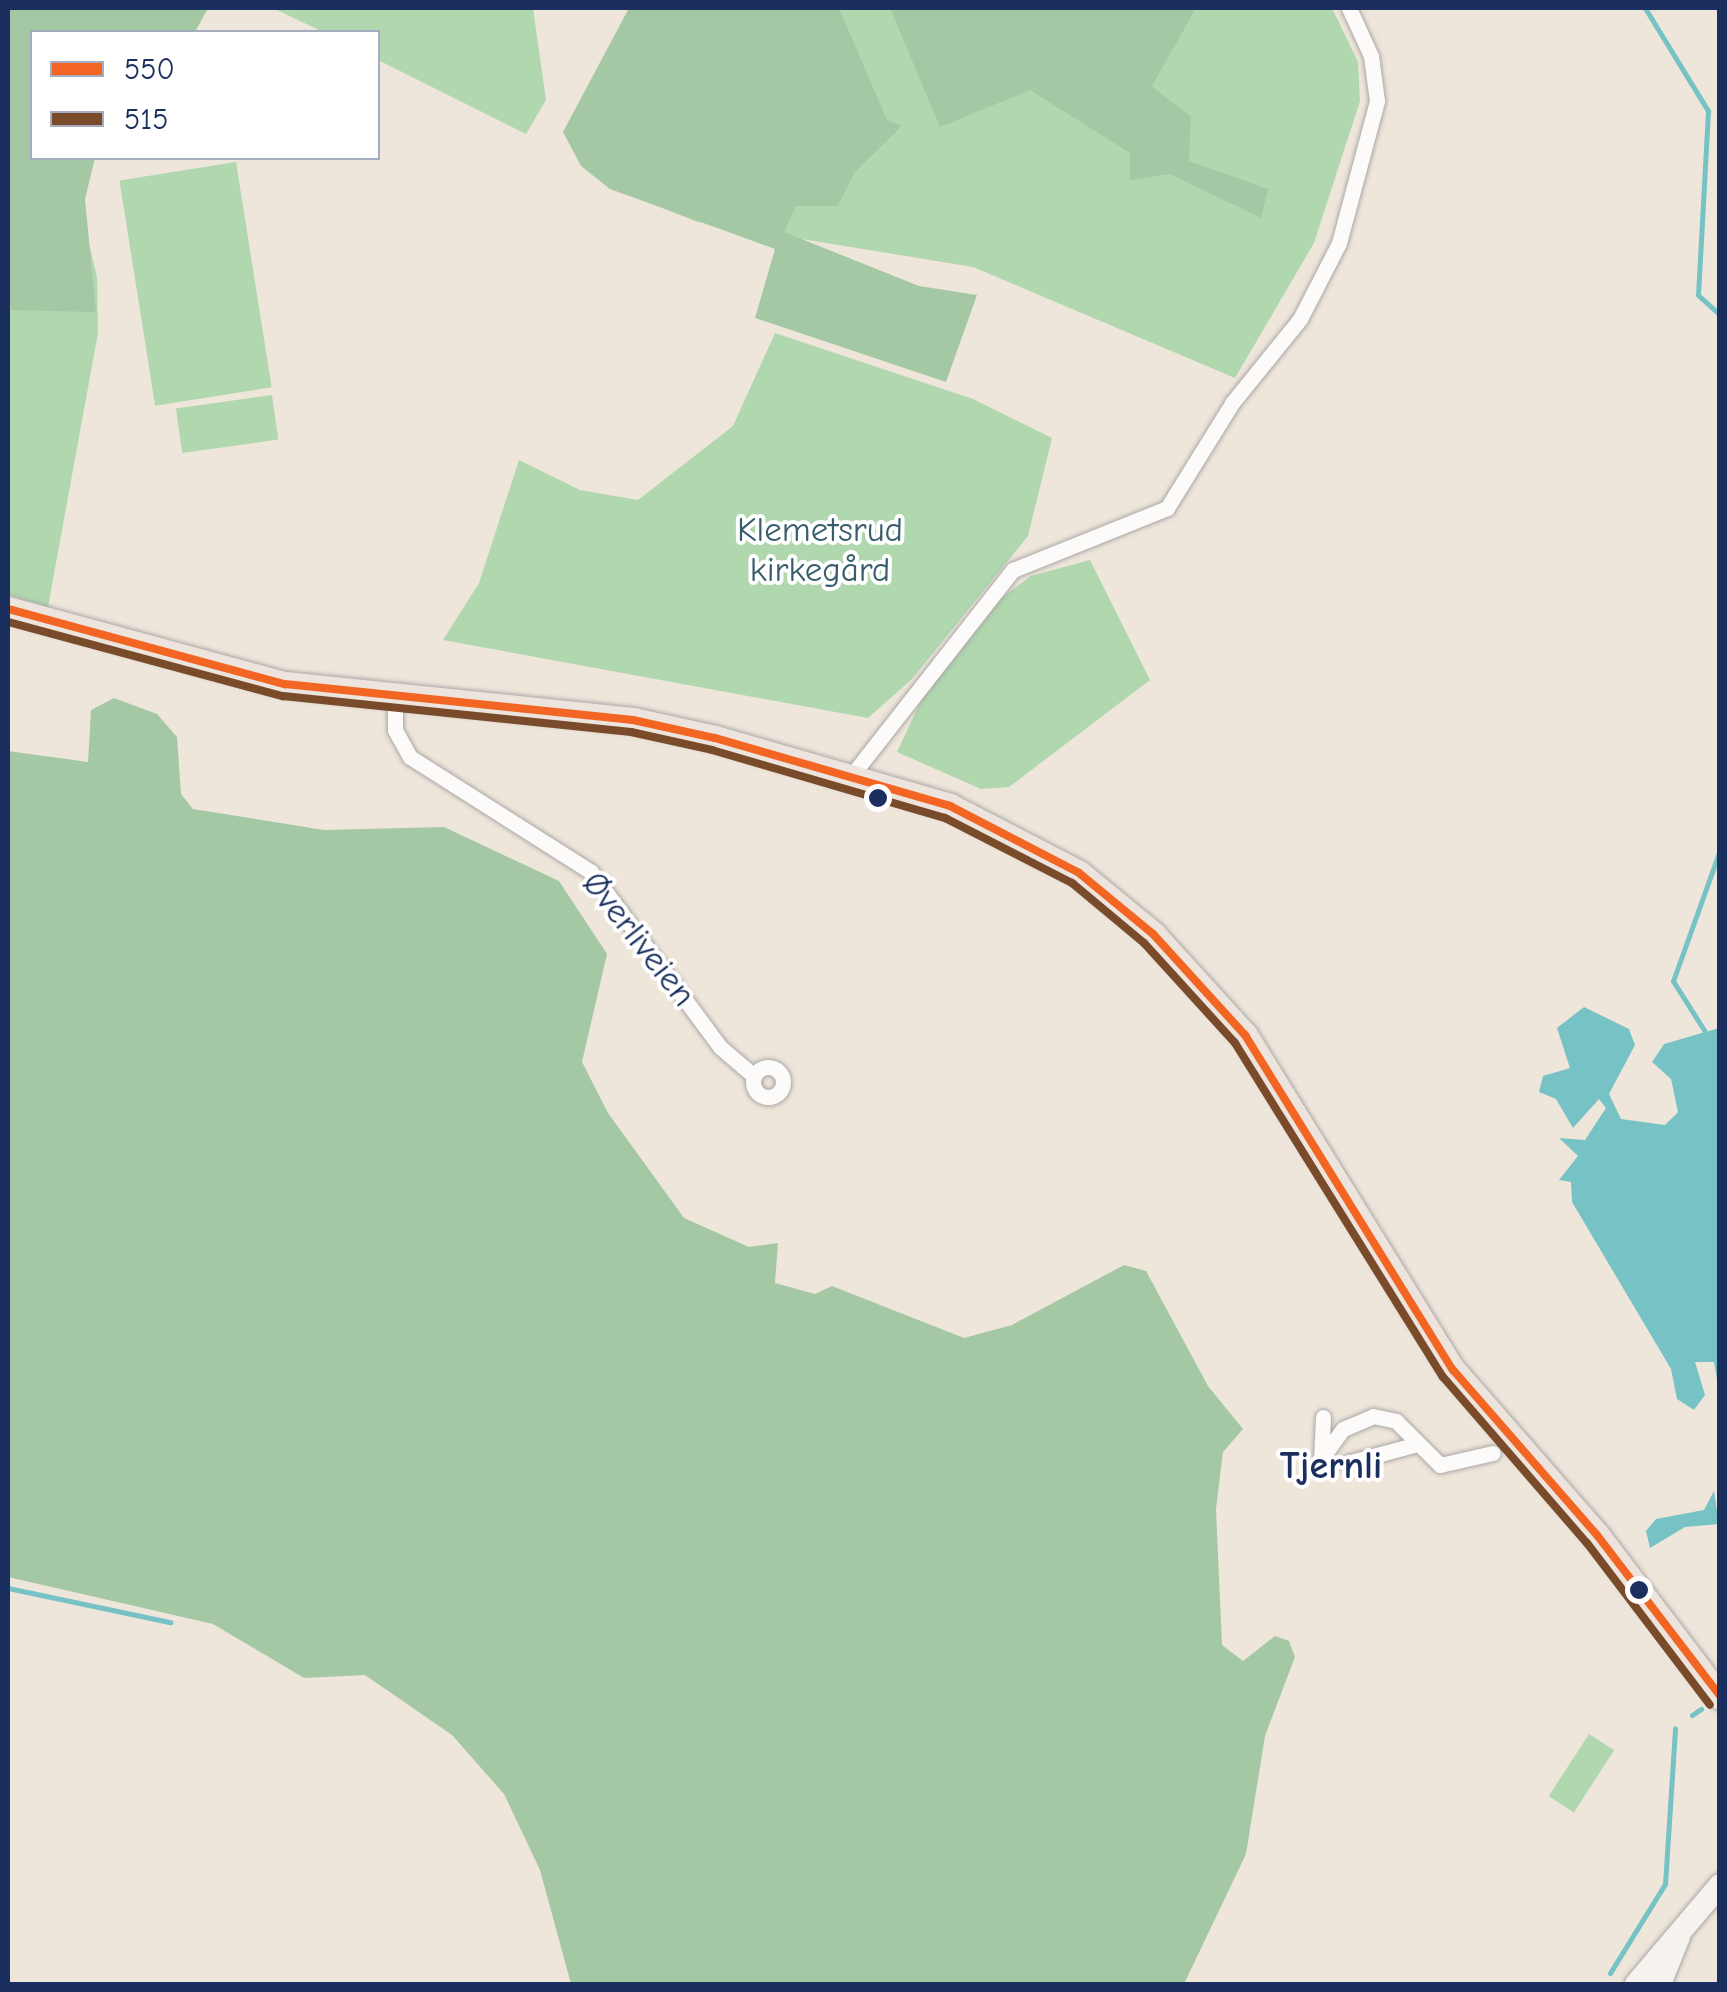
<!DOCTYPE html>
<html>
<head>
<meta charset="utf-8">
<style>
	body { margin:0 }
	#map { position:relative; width:1727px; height:1992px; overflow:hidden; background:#efe6db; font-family:"Comic Neue",sans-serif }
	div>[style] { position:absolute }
	.green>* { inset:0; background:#b0d7ae; transform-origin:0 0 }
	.forest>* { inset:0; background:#a4c8a3 }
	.water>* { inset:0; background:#77c2c5 }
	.stream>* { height:5px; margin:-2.5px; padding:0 2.5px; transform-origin:2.5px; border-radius:2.5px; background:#77c2c5 }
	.roads { filter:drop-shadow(0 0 2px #aaa8a7) drop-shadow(0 0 2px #aaa8a7) }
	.street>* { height:15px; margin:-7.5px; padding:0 7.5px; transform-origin:7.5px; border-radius:7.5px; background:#fdfbfa }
	.street>.ring { margin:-7.5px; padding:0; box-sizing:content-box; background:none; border:15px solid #fdfbfa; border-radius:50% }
	.secondary>* { height:22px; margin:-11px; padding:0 11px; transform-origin:11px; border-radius:11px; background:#f6f3ef }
	.primary>* { height:25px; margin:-12.5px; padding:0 12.5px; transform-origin:12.5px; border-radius:12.5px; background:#ede5dd }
	.bus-1>* { height:8px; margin:-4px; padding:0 4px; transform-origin:4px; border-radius:4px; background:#f26522 }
	.bus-2>* { height:8px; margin:-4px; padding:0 4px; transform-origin:4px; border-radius:4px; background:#7a4b2a }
	.dots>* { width:28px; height:28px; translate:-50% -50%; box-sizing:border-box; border:5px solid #fff; border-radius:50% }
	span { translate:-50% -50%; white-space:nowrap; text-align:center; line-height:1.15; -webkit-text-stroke:8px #fff; paint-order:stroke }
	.park-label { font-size:35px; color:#385e6b }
	.street-label { font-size:35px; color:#1b2f5e }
	.neighbourhood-label { font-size:38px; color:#1b2f5e; font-weight:700 }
	.frame { position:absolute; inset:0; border:10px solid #1b2f5e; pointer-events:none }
	.legend { position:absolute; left:30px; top:30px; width:350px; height:130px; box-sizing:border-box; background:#fff; border:2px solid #a4acbf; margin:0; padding:12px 18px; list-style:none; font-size:30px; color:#1b2f5e }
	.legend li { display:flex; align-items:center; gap:20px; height:50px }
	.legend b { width:50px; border:2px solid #a4acbf }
</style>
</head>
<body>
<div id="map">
	<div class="green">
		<i style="clip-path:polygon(273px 8px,533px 8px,546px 100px,526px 134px,378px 60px,378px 32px,323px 32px)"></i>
		<i style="clip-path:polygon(706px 8px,1332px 8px,1358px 62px,1360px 101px,1314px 243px,1235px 378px,973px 267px,697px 222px,663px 208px)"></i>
		<i style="clip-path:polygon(8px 33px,32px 158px,81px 210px,97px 277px,98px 333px,48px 607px,8px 595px)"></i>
		<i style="left:236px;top:162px;width:228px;height:118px;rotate:81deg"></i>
		<i style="clip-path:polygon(775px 333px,973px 399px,1052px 438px,1028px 536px,912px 679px,868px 718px,443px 640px,479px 583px,519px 460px,580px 490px,638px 500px,733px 426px)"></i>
		<i style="left:272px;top:395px;width:45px;height:97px;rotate:82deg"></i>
		<i style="clip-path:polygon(1090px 560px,1150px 680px,1009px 787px,981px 789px,897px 752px,926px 690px,997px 601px,1031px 576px)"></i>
		<i style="left:1589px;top:1734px;width:30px;height:74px;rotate:33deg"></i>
	</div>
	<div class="forest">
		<i style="clip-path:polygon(8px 8px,208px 8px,195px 32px,32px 32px,32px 158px,95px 158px,85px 199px,96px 312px,8px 310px)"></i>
		<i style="clip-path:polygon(629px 8px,839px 8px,887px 120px,902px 126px,854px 173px,838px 206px,796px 206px,784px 232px,919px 286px,977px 295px,946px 382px,755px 318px,775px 249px,610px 189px,581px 166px,563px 132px)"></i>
		<i style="clip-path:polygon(890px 8px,1196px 8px,1152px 86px,1191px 117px,1189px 161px,1268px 189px,1261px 218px,1170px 174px,1130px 180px,1130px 153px,1030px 90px,940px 127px)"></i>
		<i style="clip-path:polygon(114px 698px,157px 714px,177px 737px,181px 794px,193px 809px,324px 830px,444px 827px,559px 881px,607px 954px,582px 1062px,608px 1113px,684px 1218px,749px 1247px,778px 1243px,775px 1283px,815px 1294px,832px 1286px,964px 1338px,1012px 1325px,1124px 1265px,1146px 1271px,1208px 1386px,1243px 1429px,1223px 1452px,1216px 1509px,1222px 1645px,1243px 1661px,1275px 1636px,1289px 1641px,1295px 1657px,1265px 1736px,1246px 1854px,1184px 1984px,571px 1984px,540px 1870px,504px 1794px,452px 1735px,365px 1675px,304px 1678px,213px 1624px,8px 1577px,8px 751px,88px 762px,91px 710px)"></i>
	</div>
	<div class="water">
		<i style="clip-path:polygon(1584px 1007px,1629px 1029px,1635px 1045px,1609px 1094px,1621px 1119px,1665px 1125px,1678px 1112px,1671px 1079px,1652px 1062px,1664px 1044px,1719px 1028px,1719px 1391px,1714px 1362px,1695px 1362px,1705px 1395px,1694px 1410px,1677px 1399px,1671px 1369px,1572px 1202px,1571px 1182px,1559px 1180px,1578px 1156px,1559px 1138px,1585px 1140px,1606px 1108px,1599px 1099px,1573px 1128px,1556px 1099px,1539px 1092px,1543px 1076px,1570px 1068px,1557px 1028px)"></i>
		<i style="clip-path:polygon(1714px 1491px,1719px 1524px,1685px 1527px,1650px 1548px,1646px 1531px,1656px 1519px,1704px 1510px)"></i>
	</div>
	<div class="stream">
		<i style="left:1645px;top:8px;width:121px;rotate:58.5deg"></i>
		<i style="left:1708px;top:111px;width:184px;rotate:93.1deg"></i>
		<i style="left:1698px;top:295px;width:30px;rotate:42deg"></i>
		<i style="left:1704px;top:1030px;width:58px;rotate:-122.3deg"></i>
		<i style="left:1673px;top:981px;width:139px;rotate:-70.3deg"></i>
		<i style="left:8px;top:1588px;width:166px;rotate:11.9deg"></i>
		<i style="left:1692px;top:1715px;width:11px;rotate:-34deg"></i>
		<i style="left:1610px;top:1973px;width:105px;rotate:-58.3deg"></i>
		<i style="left:1665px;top:1884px;width:156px;rotate:-86.3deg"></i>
	</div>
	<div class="roads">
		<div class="street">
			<i style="left:395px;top:698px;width:32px;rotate:90deg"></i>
			<i style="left:395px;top:730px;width:31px;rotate:61deg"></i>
			<i style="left:410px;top:757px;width:214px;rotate:32.4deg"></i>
			<i style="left:591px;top:872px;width:217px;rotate:53.6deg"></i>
			<i style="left:720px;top:1047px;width:45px;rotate:40.5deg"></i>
			<i style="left:852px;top:775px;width:261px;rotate:-51.9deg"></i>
			<i style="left:1013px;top:570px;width:166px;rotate:-21.9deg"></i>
			<i style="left:1167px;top:508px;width:123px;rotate:-58.2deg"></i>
			<i style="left:1232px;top:403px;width:108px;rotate:-51deg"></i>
			<i style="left:1300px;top:319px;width:85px;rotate:-62.8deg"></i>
			<i style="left:1339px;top:243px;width:147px;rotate:-75deg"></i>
			<i style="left:1377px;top:101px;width:45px;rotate:-97.6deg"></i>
			<i style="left:1371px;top:56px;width:53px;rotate:-114.6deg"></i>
			<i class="ring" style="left:753px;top:1067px;width:15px;height:15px"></i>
			<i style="left:1323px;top:1417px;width:42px;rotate:92.7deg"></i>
			<i style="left:1321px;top:1459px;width:37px;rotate:-54deg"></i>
			<i style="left:1343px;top:1429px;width:33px;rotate:-23deg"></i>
			<i style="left:1373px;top:1416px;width:24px;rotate:12deg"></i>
			<i style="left:1396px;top:1421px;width:62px;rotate:45deg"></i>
			<i style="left:1440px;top:1465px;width:54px;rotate:-12.8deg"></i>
			<i style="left:1347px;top:1463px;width:73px;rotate:-15deg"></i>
		</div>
		<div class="secondary">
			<i style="left:1636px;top:1984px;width:130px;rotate:-49.7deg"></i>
			<i style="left:1660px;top:1984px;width:51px;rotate:-68deg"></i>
		</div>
		<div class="primary">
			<i style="left:8px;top:609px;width:287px;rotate:15.2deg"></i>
			<i style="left:285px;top:684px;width:350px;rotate:5.9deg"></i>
			<i style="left:633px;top:720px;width:84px;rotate:12.4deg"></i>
			<i style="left:715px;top:738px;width:245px;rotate:16.1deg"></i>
			<i style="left:950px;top:806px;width:145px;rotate:27.4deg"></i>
			<i style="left:1079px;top:873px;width:96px;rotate:39.5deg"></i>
			<i style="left:1153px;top:934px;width:137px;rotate:47.7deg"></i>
			<i style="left:1245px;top:1035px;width:394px;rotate:58.2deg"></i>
			<i style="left:1453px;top:1370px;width:219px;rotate:48.9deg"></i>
			<i style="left:1597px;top:1535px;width:203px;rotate:52.8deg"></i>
		</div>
	</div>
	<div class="bus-1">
		<i style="left:8px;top:609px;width:287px;rotate:15.2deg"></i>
		<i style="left:285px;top:684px;width:350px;rotate:5.9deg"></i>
		<i style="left:633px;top:720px;width:84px;rotate:12.4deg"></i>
		<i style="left:715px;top:738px;width:245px;rotate:16.1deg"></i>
		<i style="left:950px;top:806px;width:145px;rotate:27.4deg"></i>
		<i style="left:1079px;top:873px;width:96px;rotate:39.5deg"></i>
		<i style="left:1153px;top:934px;width:137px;rotate:47.7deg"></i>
		<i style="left:1245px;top:1035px;width:394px;rotate:58.2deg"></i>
		<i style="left:1453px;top:1370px;width:219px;rotate:48.9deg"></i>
		<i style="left:1597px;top:1535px;width:203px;rotate:52.6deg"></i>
	</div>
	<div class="bus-2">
		<i style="left:8px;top:622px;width:285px;rotate:15.1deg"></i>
		<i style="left:283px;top:696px;width:350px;rotate:5.9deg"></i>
		<i style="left:631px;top:732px;width:83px;rotate:12.5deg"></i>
		<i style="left:712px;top:750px;width:243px;rotate:16.3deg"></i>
		<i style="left:945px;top:818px;width:143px;rotate:27.1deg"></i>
		<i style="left:1072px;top:883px;width:94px;rotate:39.8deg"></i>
		<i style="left:1144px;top:943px;width:135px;rotate:47.7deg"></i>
		<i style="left:1235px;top:1043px;width:393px;rotate:58.1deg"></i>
		<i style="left:1443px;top:1377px;width:220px;rotate:49.1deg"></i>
		<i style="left:1587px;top:1543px;width:203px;rotate:52.8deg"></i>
	</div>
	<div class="dots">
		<i style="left:878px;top:798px;background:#1b2f5e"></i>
		<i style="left:1639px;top:1590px;background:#1b2f5e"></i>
	</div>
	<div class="park-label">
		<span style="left:820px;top:550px">Klemetsrud<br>kirkegård</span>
	</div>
	<div class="street-label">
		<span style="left:639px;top:939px;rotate:52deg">Øverliveien</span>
	</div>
	<div class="neighbourhood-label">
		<span style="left:1331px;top:1467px">Tjernli</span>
	</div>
	<div class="frame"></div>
	<ul class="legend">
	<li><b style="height:12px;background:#f26522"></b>550</li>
	<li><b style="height:12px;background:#7a4b2a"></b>515</li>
	</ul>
</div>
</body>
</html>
